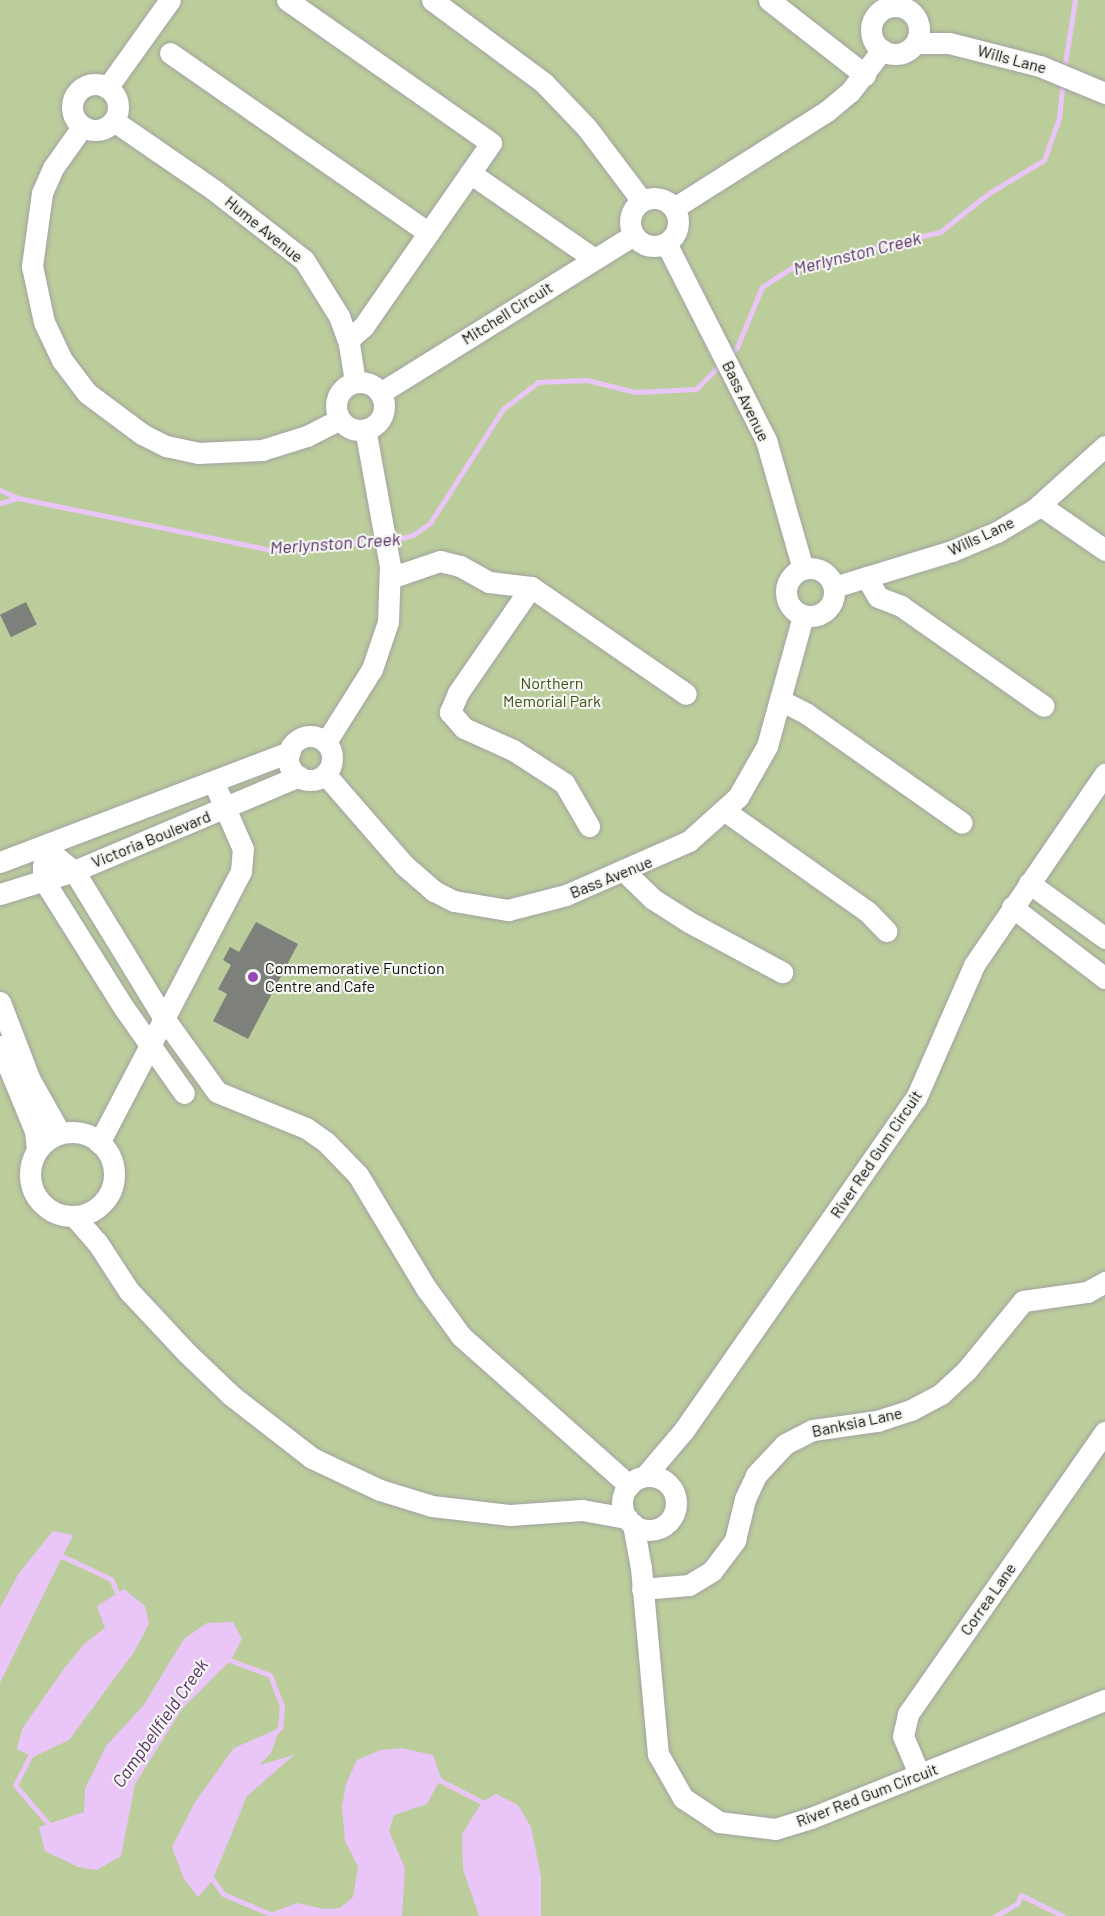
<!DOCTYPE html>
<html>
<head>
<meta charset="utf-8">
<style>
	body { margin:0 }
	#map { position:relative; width:1105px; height:1916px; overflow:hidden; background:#f4f6f1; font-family:Barlow,sans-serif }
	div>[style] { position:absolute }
	.green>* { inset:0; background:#bccd9c; transform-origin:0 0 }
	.water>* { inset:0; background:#eac6f8 }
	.stream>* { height:5px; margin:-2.5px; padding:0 2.5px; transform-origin:2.5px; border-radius:2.5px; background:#eac6f8 }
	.building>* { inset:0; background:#7e807c; transform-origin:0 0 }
	.roads { filter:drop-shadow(0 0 2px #a1a39f) drop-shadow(0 0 2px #a1a39f) }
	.minor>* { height:21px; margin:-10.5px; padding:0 10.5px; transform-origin:10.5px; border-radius:10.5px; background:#fff }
	.minor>.ring { margin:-10.5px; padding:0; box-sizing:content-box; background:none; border:21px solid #fff; border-radius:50% }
	.dots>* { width:16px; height:16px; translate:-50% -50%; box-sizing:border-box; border:3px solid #f4f6f1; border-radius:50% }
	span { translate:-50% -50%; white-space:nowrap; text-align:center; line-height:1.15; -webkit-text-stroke:4.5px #f4f6f1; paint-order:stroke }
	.street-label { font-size:16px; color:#0e0e0d }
	.park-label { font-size:16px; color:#425215 }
	.poi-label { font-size:16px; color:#0e0e0d }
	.left { translate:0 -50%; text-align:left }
	.water-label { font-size:18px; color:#582c68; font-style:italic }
</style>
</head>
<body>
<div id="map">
	<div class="green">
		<i style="left:0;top:0;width:1105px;height:1916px"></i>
	</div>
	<div class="water">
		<i style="clip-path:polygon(53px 1531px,73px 1535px,0 1683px,0 1608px,19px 1573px)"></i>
		<i style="clip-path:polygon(124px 1589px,145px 1606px,149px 1624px,134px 1652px,69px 1740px,33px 1757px,17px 1749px,22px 1729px,63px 1670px,84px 1644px,105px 1628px,97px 1606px)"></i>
		<i style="clip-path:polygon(233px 1622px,242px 1639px,231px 1660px,182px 1709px,135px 1784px,121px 1856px,97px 1870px,78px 1867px,45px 1851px,39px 1827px,84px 1812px,85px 1789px,106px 1746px,143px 1706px,184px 1639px,207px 1623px)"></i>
		<i style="clip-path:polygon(280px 1728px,271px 1753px,259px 1765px,294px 1755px,247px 1796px,212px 1881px,198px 1897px,184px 1879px,172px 1847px,195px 1802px,234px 1748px)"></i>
		<i style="clip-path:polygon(401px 1748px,433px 1755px,441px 1778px,427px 1804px,394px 1815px,389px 1831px,405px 1868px,402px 1916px,270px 1916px,270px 1913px,297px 1903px,324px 1909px,340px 1908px,353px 1897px,358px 1867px,345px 1841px,342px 1807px,346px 1784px,357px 1760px,381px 1750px)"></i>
		<i style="clip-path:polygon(496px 1794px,518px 1805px,531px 1827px,541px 1877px,541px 1916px,479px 1916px,463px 1869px,462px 1834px,482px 1802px)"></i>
	</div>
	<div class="stream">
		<i style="left:1064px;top:70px;width:71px;rotate:-81.1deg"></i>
		<i style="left:729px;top:356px;width:12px;rotate:-48deg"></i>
		<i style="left:737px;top:347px;width:65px;rotate:-67.4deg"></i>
		<i style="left:762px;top:287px;width:35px;rotate:-33deg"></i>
		<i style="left:791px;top:268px;width:153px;rotate:-13.6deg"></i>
		<i style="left:940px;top:232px;width:63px;rotate:-38.5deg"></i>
		<i style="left:989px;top:193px;width:64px;rotate:-31deg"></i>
		<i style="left:1044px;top:160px;width:45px;rotate:-70.3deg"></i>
		<i style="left:1059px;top:118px;width:36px;rotate:-84deg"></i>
		<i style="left:0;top:490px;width:20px;rotate:24deg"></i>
		<i style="left:18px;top:498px;width:259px;rotate:11.6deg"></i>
		<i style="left:272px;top:550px;width:33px;rotate:-9deg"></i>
		<i style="left:305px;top:545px;width:74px;rotate:-2.3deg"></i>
		<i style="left:0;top:503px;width:19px;rotate:-16deg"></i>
		<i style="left:392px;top:541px;width:22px;rotate:-16deg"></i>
		<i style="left:413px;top:535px;width:21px;rotate:-35deg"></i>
		<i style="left:430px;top:523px;width:135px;rotate:-57.4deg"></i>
		<i style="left:503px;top:409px;width:44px;rotate:-37.6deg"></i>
		<i style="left:538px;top:382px;width:49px;rotate:-2.3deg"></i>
		<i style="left:587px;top:380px;width:49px;rotate:14deg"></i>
		<i style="left:635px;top:392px;width:61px;rotate:-2.8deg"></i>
		<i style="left:696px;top:389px;width:37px;rotate:-45deg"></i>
		<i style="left:56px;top:1558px;width:6px;rotate:-18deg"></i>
		<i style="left:62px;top:1556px;width:54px;rotate:25.1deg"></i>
		<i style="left:111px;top:1579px;width:20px;rotate:66deg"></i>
		<i style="left:224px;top:1658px;width:49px;rotate:20.3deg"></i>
		<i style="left:270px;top:1675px;width:33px;rotate:69deg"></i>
		<i style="left:282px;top:1706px;width:22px;rotate:95deg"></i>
		<i style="left:280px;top:1728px;width:6px;rotate:141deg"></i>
		<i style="left:32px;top:1752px;width:37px;rotate:117deg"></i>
		<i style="left:15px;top:1785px;width:58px;rotate:49.2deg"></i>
		<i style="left:433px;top:1777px;width:55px;rotate:27deg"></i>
		<i style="left:482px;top:1802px;width:5px;rotate:79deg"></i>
		<i style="left:210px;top:1876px;width:22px;rotate:54deg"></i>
		<i style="left:223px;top:1894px;width:56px;rotate:22.9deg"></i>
		<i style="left:995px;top:1916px;width:25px;rotate:-29deg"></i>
		<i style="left:1017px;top:1904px;width:10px;rotate:-66deg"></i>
		<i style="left:1021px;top:1895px;width:47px;rotate:26.6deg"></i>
	</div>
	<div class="building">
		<i style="left:26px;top:602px;width:25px;height:29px;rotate:64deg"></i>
		<i style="clip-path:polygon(256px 922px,298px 944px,248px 1039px,213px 1021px,227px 994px,218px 989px,231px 965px,223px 960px,230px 947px,239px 952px)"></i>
	</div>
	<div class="roads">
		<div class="minor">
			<i style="left:287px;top:0;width:249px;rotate:35deg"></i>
			<i style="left:491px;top:143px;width:223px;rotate:124.8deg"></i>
			<i style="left:364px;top:326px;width:21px;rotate:139deg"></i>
			<i style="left:432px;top:0;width:139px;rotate:36.5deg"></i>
			<i style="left:544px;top:83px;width:62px;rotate:46.3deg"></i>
			<i style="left:587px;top:128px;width:91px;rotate:53deg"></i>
			<i style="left:769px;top:0;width:122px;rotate:38deg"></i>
			<i class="ring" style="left:871px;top:6px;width:27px;height:27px"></i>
			<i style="left:916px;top:43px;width:33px"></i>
			<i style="left:949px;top:43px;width:94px;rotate:14.2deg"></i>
			<i style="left:1040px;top:66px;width:70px;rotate:22.6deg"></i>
			<i style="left:170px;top:53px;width:315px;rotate:34.8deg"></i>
			<i class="ring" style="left:72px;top:84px;width:25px;height:25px"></i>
			<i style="left:107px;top:88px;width:108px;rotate:-54.4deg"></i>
			<i style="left:114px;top:121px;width:121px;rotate:34.6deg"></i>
			<i style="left:214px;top:190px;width:114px;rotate:37.9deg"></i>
			<i style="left:304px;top:260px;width:66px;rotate:58deg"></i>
			<i style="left:339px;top:316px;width:30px;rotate:70deg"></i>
			<i style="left:349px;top:344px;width:38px;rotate:81deg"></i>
			<i style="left:82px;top:127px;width:50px;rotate:125.3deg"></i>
			<i style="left:53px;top:168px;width:27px;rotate:114deg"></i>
			<i style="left:42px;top:193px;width:74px;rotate:97.8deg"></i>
			<i style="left:32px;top:266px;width:57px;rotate:77.9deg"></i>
			<i style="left:44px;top:322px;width:42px;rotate:64.7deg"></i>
			<i style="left:62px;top:360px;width:41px;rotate:52.9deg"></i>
			<i style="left:87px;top:393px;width:69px;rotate:36.7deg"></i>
			<i style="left:142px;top:434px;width:27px;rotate:27deg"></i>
			<i style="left:166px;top:446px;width:33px;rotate:12deg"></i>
			<i style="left:198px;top:453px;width:64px;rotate:-2.7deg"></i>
			<i style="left:262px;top:450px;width:47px;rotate:-17.3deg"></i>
			<i style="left:307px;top:436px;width:37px;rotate:-27deg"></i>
			<i style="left:470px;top:173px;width:151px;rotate:34.7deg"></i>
			<i class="ring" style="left:630px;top:198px;width:27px;height:27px"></i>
			<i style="left:674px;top:208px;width:181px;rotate:-32.4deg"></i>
			<i style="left:827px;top:111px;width:30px;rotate:-40deg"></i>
			<i style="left:850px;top:92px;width:53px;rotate:-52.7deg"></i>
			<i style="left:666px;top:243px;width:221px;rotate:63.1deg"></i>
			<i style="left:766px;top:440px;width:134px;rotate:74deg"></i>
			<i class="ring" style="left:336px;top:382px;width:27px;height:27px"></i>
			<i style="left:380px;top:393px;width:299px;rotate:-31.9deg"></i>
			<i style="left:1040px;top:505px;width:79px;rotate:34.7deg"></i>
			<i class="ring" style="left:786px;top:568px;width:27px;height:27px"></i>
			<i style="left:866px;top:577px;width:23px;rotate:59deg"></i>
			<i style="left:878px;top:597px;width:25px;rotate:21deg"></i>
			<i style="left:901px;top:606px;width:174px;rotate:35deg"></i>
			<i style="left:390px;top:578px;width:53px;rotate:-18.8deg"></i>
			<i style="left:440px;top:561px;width:21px;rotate:14deg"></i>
			<i style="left:460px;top:566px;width:33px;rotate:29deg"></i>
			<i style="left:489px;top:582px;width:42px;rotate:6.8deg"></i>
			<i style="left:531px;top:587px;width:188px;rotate:34.6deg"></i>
			<i style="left:531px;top:587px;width:129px;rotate:124.6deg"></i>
			<i style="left:458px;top:693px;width:21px;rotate:113deg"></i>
			<i style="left:450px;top:712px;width:21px;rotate:49deg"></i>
			<i style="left:464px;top:728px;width:54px;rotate:24.2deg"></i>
			<i style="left:513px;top:750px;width:61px;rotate:32.9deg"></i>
			<i style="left:564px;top:783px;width:50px;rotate:59.8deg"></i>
			<i style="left:834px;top:587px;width:123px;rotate:-17deg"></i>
			<i style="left:952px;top:551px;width:49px;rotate:-22.9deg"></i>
			<i style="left:997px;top:532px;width:44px;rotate:-31.2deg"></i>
			<i style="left:1035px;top:509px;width:94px;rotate:-42deg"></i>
			<i style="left:780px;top:700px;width:30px;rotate:27deg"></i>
			<i style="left:807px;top:714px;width:189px;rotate:35.1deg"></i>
			<i class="ring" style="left:288px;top:736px;width:23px;height:23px"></i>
			<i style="left:326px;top:742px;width:86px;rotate:-57.8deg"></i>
			<i style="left:372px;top:669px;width:50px;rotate:-71.2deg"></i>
			<i style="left:388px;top:622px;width:56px;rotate:-88deg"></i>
			<i style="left:390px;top:566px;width:139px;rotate:-100.3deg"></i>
			<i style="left:325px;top:774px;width:121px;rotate:49deg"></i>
			<i style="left:404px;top:865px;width:40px;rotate:41deg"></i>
			<i style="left:434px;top:891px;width:22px;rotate:27deg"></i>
			<i style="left:454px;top:901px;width:55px;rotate:9.5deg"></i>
			<i style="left:508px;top:910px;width:60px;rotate:-14.5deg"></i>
			<i style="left:566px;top:895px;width:134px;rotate:-23.7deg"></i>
			<i style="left:689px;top:841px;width:66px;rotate:-41.9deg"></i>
			<i style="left:738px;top:797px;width:59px;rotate:-60.4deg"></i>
			<i style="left:767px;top:746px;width:135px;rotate:-74.5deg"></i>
			<i style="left:725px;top:811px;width:174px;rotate:35.2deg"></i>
			<i style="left:867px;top:911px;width:28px;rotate:46deg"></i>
			<i style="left:44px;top:847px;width:38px;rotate:39deg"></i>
			<i style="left:74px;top:871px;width:171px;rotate:58.6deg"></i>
			<i style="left:163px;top:1017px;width:92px;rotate:54.2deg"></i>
			<i style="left:217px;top:1092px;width:96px;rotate:22deg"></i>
			<i style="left:306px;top:1128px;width:24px;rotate:35deg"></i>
			<i style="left:326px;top:1142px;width:46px;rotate:45.9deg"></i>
			<i style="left:358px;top:1175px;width:132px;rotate:59deg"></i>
			<i style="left:426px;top:1288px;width:59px;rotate:53.9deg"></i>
			<i style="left:461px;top:1336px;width:225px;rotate:41.6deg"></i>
			<i style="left:0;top:862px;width:310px;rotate:-20.8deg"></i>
			<i style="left:43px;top:865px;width:14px;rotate:90deg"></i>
			<i style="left:43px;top:879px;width:152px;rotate:57.9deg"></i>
			<i style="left:124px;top:1008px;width:104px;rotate:54.8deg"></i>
			<i style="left:625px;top:872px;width:39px;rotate:44deg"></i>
			<i style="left:653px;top:899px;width:43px;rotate:32.6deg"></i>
			<i style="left:689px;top:922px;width:106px;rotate:28.3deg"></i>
			<i style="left:1029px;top:883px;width:94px;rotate:35.9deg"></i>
			<i style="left:0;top:894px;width:77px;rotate:-17.3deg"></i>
			<i style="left:74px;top:871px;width:244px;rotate:-22.9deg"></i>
			<i style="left:1012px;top:907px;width:117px;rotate:37.4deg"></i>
			<i style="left:0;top:1002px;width:84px;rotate:69deg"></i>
			<i style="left:30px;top:1080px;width:61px;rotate:60.5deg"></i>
			<i style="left:0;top:1046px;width:92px;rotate:67.6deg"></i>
			<i style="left:35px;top:1131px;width:19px;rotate:84deg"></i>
			<i class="ring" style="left:30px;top:1132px;width:63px;height:63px"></i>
			<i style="left:99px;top:1143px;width:307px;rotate:-62.4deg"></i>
			<i style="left:241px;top:871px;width:22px;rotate:-85deg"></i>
			<i style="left:243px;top:849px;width:72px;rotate:-113.7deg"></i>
			<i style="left:74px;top:1216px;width:35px;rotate:49deg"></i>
			<i style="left:97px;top:1242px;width:59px;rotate:56.9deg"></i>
			<i style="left:129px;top:1291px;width:85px;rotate:46.9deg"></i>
			<i style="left:187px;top:1353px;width:62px;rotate:43.7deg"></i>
			<i style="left:232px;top:1396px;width:101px;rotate:37.8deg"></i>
			<i style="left:312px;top:1458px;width:75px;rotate:25.2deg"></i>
			<i style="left:380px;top:1490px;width:54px;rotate:17.1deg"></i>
			<i style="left:432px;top:1506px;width:79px;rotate:6.6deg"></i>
			<i style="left:510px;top:1515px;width:72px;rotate:-4deg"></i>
			<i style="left:582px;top:1510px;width:46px;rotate:10.1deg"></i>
			<i style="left:645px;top:1476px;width:60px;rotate:-49.7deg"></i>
			<i style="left:684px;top:1430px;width:405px;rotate:-55.1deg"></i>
			<i style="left:916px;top:1098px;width:145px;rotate:-66.4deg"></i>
			<i style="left:974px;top:965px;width:232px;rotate:-55.6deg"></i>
			<i class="ring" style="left:622px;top:1476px;width:33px;height:33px"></i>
			<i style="left:633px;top:1524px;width:45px;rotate:79.7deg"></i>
			<i style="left:641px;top:1568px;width:187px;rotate:84.8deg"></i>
			<i style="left:658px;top:1754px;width:51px;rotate:60.4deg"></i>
			<i style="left:683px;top:1798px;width:43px;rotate:33.7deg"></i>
			<i style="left:719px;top:1822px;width:56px;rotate:7.1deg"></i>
			<i style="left:775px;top:1829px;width:38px;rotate:-17deg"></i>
			<i style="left:811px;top:1818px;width:317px;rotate:-21.9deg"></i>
			<i style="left:642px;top:1589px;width:47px;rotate:-4.9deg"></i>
			<i style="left:689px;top:1585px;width:27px;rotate:-31deg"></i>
			<i style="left:712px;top:1571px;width:39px;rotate:-53deg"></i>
			<i style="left:735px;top:1540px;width:42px;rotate:-76.3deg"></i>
			<i style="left:745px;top:1499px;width:26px;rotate:-65deg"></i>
			<i style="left:756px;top:1475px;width:42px;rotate:-46.9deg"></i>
			<i style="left:785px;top:1444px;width:31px;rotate:-27deg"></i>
			<i style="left:813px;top:1430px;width:65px;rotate:-8deg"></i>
			<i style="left:877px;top:1421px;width:36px;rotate:-18deg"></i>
			<i style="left:911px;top:1410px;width:34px;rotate:-28deg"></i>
			<i style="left:941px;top:1394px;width:34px;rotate:-43deg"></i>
			<i style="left:966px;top:1371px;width:90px;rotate:-50.8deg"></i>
			<i style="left:1023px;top:1301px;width:65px;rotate:-8deg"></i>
			<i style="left:1087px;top:1292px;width:21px;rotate:-29deg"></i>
			<i style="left:919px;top:1774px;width:41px;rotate:-112.8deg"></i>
			<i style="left:903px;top:1736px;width:23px;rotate:-77deg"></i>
			<i style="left:908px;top:1714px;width:344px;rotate:-55.1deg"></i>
		</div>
	</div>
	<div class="dots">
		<i style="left:253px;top:977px;background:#9947b6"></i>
	</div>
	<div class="street-label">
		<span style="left:1012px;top:59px;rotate:15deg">Wills Lane</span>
		<span style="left:264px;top:229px;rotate:39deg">Hume Avenue</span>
		<span style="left:507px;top:313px;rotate:-32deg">Mitchell Circuit</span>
		<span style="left:746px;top:401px;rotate:64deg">Bass Avenue</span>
		<span style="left:981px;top:536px;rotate:-25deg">Wills Lane</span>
		<span style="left:151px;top:839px;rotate:-22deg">Victoria Boulevard</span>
		<span style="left:611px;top:877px;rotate:-22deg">Bass Avenue</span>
		<span style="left:876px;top:1154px;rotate:-56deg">River Red Gum Circuit</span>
		<span style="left:857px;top:1422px;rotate:-12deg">Banksia Lane</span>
		<span style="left:988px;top:1599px;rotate:-55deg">Correa Lane</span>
		<span style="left:867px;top:1795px;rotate:-21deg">River Red Gum Circuit</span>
	</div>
	<div class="park-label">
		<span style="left:552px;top:692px">Northern<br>Memorial Park</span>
	</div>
	<div class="poi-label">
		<span class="left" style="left:265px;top:977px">Commemorative Function<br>Centre and Cafe</span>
	</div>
	<div class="water-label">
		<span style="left:857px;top:253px;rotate:-14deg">Merlynston Creek</span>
		<span style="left:335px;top:543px;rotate:-4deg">Merlynston Creek</span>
		<span style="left:160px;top:1723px;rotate:-55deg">Campbellfield Creek</span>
	</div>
</div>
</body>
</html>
